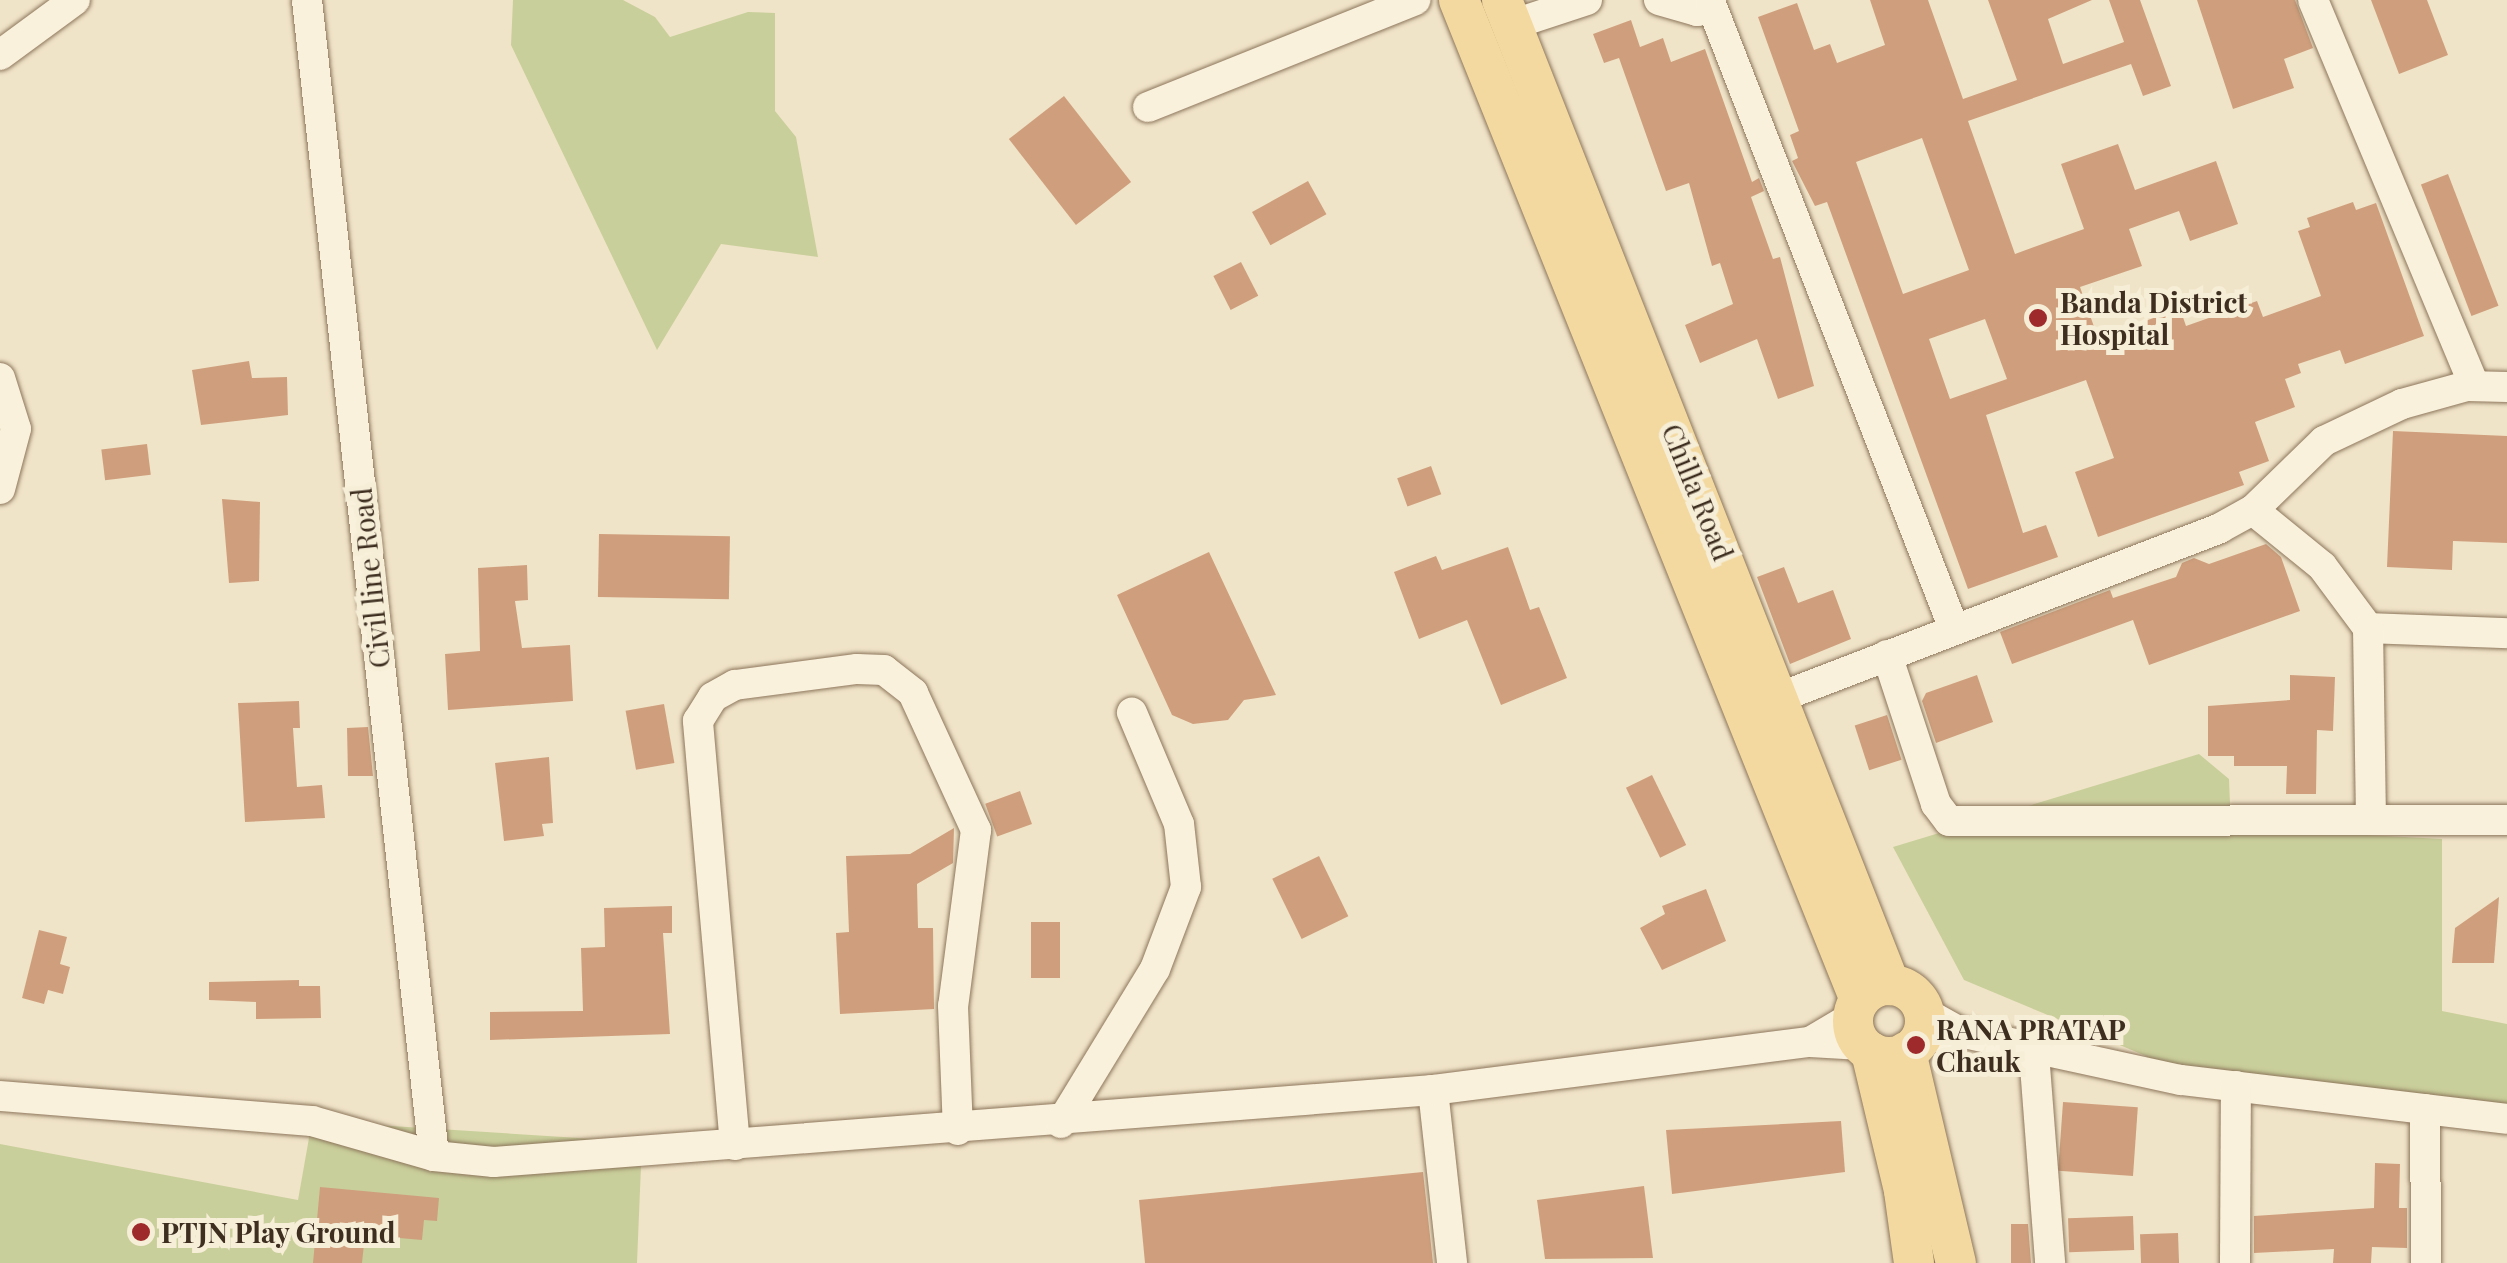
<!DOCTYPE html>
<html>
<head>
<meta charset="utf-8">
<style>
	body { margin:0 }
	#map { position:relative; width:2507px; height:1263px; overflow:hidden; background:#f0e4c8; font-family:"Playfair Display",serif }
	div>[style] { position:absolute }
	.green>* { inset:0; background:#c9cf9b }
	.building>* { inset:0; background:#cf9f7d; transform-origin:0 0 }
	.roads { filter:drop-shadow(0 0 2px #8d765c) drop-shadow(0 0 2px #8d765c) }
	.minor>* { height:30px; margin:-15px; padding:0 15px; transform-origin:15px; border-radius:15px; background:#faf1dc }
	.major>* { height:40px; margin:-20px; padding:0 20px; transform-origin:20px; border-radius:20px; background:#f3d9a0 }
	.major>.ring { margin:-20px; padding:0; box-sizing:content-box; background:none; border:40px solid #f3d9a0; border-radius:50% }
	.dots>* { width:28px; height:28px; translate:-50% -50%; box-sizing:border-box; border:5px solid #f7eed8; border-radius:50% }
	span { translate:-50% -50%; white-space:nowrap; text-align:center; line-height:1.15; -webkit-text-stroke:10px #f7eed8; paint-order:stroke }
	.poi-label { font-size:28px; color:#3d2e20; font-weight:700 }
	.left { translate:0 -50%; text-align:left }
	.street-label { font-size:28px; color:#3d2e20 }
</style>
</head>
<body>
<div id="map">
	<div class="green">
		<i style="clip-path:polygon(513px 0,623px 0,655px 17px,670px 37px,748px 12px,775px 13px,775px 111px,796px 137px,818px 257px,721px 244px,657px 350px,511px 45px)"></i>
		<i style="clip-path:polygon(2199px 754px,2229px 779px,2231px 828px,2442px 839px,2442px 1011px,2507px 1024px,2507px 1107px,2157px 1074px,2146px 1056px,1964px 980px,1893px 847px)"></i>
		<i style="clip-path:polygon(312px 1121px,642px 1142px,637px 1263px,0 1263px,0 1144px,298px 1200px)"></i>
	</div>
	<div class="building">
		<i style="clip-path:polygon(evenodd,1870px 0,1928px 0,1963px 99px,2017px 80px,1988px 0,2092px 0,2048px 19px,2063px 64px,2124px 42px,2109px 0,2140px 0,2171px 86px,2143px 96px,2131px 64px,1968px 121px,2015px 254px,2084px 229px,2061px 164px,2118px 144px,2135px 190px,2216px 161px,2238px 224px,2190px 241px,2179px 211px,2129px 229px,2142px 266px,2080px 287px,2098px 338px,2159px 316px,2154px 302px,2175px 294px,2186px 326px,2257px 301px,2263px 317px,2321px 296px,2298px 231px,2310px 227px,2307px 218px,2353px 202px,2356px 210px,2376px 203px,2424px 336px,2345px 364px,2340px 350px,2298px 364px,2301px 373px,2285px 379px,2295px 407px,2255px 422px,2269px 461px,2239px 472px,2244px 485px,2098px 537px,2075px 472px,2114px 458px,2086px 380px,1986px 415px,2023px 533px,2046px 525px,2058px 557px,1968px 589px,1827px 202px,1815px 206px,1792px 161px,1798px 158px,1790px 135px,1799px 131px,1758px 17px,1797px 3px,1814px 50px,1830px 44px,1837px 63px,1885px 45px,1870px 0,1922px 138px,1969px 270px,1903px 294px,1856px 162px,1922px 138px,1870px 0,1985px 319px,2007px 379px,1950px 399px,1929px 339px,1985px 319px)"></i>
		<i style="clip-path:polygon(2197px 0,2295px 0,2313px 48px,2284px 59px,2294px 88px,2233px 109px)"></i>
		<i style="clip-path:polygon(2371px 0,2427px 0,2448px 55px,2399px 74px)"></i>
		<i style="clip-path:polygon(1631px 20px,1640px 47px,1663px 38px,1671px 62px,1705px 49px,1752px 182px,1759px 178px,1764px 191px,1751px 197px,1773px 259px,1780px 257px,1814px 386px,1778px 399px,1757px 339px,1700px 363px,1685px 325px,1733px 304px,1720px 263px,1712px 266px,1689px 183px,1666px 191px,1619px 58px,1604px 63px,1593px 34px)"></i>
		<i style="left:1064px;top:96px;width:109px;height:70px;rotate:52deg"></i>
		<i style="left:2448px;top:174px;width:141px;height:29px;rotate:69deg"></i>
		<i style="left:1308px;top:181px;width:38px;height:64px;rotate:61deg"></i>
		<i style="left:1241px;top:262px;width:38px;height:31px;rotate:63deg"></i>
		<i style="clip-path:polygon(249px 361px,252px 378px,287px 377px,288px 415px,201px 425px,192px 370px)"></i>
		<i style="clip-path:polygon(2393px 431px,2507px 436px,2507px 543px,2453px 541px,2452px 570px,2387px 567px)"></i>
		<i style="left:147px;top:444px;width:31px;height:46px;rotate:83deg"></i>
		<i style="left:1431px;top:466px;width:30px;height:36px;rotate:70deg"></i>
		<i style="clip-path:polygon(222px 499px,260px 502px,259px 581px,229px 583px)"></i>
		<i style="left:599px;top:534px;width:131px;height:63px;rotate:1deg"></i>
		<i style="clip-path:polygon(2266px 544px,2281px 557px,2300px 611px,2149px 665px,2133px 620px,2012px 664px,2000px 632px,2110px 590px,2113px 598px,2176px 577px,2182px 563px,2194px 558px,2209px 564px)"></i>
		<i style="clip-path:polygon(1508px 547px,1530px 610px,1539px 607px,1567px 678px,1501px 705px,1467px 620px,1419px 639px,1394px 572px,1436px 556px,1442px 570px)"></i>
		<i style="clip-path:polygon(1209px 552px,1276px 695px,1244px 700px,1228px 720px,1193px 724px,1172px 715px,1117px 595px)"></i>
		<i style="clip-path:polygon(527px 565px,528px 600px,515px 601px,522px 648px,570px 645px,573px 701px,448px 710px,445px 654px,480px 651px,478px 568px)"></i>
		<i style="clip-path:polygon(1784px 567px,1798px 603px,1833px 590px,1851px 639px,1790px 664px,1757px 577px)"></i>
		<i style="clip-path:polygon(1977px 675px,1993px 722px,1936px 743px,1922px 701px,1926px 693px)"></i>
		<i style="clip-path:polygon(2290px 675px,2335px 677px,2333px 731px,2317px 730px,2316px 794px,2286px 794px,2287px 766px,2234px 766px,2234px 756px,2208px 756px,2208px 706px,2290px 700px)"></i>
		<i style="clip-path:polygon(299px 701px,300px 728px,293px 728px,297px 787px,322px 785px,325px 818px,245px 822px,238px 703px)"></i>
		<i style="left:664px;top:704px;width:60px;height:39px;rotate:80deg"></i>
		<i style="left:1887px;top:715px;width:47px;height:34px;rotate:72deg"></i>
		<i style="clip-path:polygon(368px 727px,373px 776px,348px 776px,347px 728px)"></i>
		<i style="clip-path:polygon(549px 757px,553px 823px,542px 824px,544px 836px,504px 841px,495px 763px)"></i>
		<i style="left:1652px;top:775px;width:78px;height:29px;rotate:64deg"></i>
		<i style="left:1020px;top:791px;width:35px;height:37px;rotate:70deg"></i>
		<i style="clip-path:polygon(954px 828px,953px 863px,917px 884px,918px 928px,933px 928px,934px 1009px,840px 1014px,836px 933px,849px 932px,846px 856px,910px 854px)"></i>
		<i style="left:1319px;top:856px;width:67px;height:52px;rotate:64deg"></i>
		<i style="clip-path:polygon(1706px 889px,1726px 941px,1662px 970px,1640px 928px,1665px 914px,1662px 906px)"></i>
		<i style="clip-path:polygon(2499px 897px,2494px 963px,2452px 963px,2455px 928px)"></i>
		<i style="clip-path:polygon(672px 906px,672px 933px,663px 933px,670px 1034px,490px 1040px,490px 1012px,583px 1011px,581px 948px,605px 947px,604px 908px)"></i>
		<i style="left:1031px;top:922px;width:29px;height:56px"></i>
		<i style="clip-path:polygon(39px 930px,67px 937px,60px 964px,70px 967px,63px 994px,48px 990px,44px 1004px,22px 998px)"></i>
		<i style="clip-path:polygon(299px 980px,299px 986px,320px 986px,321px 1018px,256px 1019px,256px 1002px,209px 1000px,209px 982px)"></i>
		<i style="left:2063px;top:1102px;width:75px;height:69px;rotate:4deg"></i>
		<i style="clip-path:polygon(1841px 1121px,1845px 1172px,1672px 1194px,1666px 1130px)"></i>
		<i style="clip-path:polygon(2375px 1163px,2400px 1164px,2399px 1208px,2407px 1208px,2407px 1248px,2372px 1247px,2371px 1263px,2333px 1263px,2334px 1249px,2254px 1253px,2254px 1216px,2374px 1208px)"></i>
		<i style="clip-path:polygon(1423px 1172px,1433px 1263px,1145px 1263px,1139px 1200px)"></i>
		<i style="clip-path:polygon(1644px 1186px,1653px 1258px,1545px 1259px,1537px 1200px)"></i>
		<i style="clip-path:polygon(320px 1187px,439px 1198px,437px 1221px,424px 1220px,422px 1240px,365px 1235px,362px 1263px,313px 1263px)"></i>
		<i style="left:2133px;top:1216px;width:34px;height:65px;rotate:88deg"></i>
		<i style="clip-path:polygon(2011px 1224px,2028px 1224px,2031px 1263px,2011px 1263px)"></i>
		<i style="left:2178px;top:1233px;width:30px;height:38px;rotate:88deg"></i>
	</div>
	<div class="roads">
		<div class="minor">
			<i style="left:307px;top:0;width:1163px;rotate:83.73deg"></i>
			<i style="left:1659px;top:0;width:40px;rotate:16deg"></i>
			<i style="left:1697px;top:11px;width:18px;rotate:-38deg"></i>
			<i style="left:2313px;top:0;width:417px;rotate:67.3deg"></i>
			<i style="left:1711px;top:4px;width:671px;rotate:68.75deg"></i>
			<i style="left:1511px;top:25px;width:80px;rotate:-18.2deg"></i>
			<i style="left:0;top:55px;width:93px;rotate:-36.3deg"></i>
			<i style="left:1148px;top:107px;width:288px;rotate:-21.8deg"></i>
			<i style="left:0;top:378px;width:53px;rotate:72.6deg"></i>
			<i style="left:16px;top:429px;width:62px;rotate:104.9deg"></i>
			<i style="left:2253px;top:510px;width:89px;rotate:39.1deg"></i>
			<i style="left:2322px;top:566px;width:77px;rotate:53.4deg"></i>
			<i style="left:2368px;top:628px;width:139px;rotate:2.1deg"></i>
			<i style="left:2368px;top:628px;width:187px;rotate:89.1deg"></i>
			<i style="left:1887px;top:655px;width:157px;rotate:71.8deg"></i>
			<i style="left:1936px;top:804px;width:21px;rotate:53deg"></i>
			<i style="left:1949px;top:821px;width:558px;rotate:-0.1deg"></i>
			<i style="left:1757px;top:706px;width:496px;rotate:-21deg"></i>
			<i style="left:2220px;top:528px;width:38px;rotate:-29deg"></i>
			<i style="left:2253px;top:510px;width:99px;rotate:-44.2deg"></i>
			<i style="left:2324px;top:441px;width:86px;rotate:-25.4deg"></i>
			<i style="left:2402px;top:404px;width:67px;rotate:-15.5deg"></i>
			<i style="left:2467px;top:386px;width:40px;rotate:1.4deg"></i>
			<i style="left:1854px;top:1016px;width:51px;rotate:149.4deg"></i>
			<i style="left:1810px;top:1042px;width:52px;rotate:3.3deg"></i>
			<i style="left:1960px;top:1032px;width:226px;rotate:12.3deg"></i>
			<i style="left:2181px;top:1080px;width:328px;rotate:6.8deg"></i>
			<i style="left:1919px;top:1040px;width:42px;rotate:-11deg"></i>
			<i style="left:1960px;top:1032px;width:41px;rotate:-150.9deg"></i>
			<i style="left:2034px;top:1053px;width:211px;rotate:85.6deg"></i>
			<i style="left:1433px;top:1090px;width:174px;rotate:83.7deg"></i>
			<i style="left:0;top:1096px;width:313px;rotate:4.6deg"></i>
			<i style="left:312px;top:1121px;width:127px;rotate:16deg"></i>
			<i style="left:434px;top:1156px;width:60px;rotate:5.7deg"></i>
			<i style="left:494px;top:1162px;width:942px;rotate:-4.38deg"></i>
			<i style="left:1433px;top:1090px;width:380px;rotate:-7.3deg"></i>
			<i style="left:2425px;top:1109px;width:154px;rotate:89.6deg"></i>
			<i style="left:1061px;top:1123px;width:180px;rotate:-58.6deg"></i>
			<i style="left:1155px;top:969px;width:88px;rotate:-69.3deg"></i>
			<i style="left:1186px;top:887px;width:63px;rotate:-96.3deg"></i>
			<i style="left:1179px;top:824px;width:121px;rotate:-112.9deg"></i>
			<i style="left:735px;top:1145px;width:426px;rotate:-95deg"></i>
			<i style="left:698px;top:721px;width:28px;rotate:-58deg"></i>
			<i style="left:713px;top:697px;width:25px;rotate:-29deg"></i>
			<i style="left:735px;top:685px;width:123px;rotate:-7.5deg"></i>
			<i style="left:857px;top:669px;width:27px;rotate:2deg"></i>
			<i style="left:884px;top:670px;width:37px;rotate:38deg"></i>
			<i style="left:913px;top:693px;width:151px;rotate:65.3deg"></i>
			<i style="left:976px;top:830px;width:177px;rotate:97.4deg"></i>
			<i style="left:953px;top:1006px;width:124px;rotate:87.7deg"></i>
			<i style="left:2235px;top:1263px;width:177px;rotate:-89.7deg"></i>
		</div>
		<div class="major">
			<i style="left:1459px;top:0;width:1077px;rotate:68.15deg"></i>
			<i style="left:1502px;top:0;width:1059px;rotate:68.5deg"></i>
			<i class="ring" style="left:1853px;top:985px;width:32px;height:32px"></i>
			<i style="left:1871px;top:1052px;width:143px;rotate:76.6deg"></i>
			<i style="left:1904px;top:1191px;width:73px;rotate:82.1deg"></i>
			<i style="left:1906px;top:1052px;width:217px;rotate:76.7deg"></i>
		</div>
	</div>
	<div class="dots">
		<i style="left:2038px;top:318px;background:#9e2a2b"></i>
		<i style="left:1916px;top:1045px;background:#9e2a2b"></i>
		<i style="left:141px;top:1232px;background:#9e2a2b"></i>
	</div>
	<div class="poi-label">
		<span class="left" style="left:2060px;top:318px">Banda District<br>Hospital</span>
		<span class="left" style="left:1936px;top:1045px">RANA PRATAP<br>Chauk</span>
		<span class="left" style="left:161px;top:1232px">PTJN Play Ground</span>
	</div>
	<div class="street-label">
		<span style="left:1698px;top:492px;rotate:68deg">Chilla Road</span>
		<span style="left:370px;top:578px;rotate:-96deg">Civil line Road</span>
	</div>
</div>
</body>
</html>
